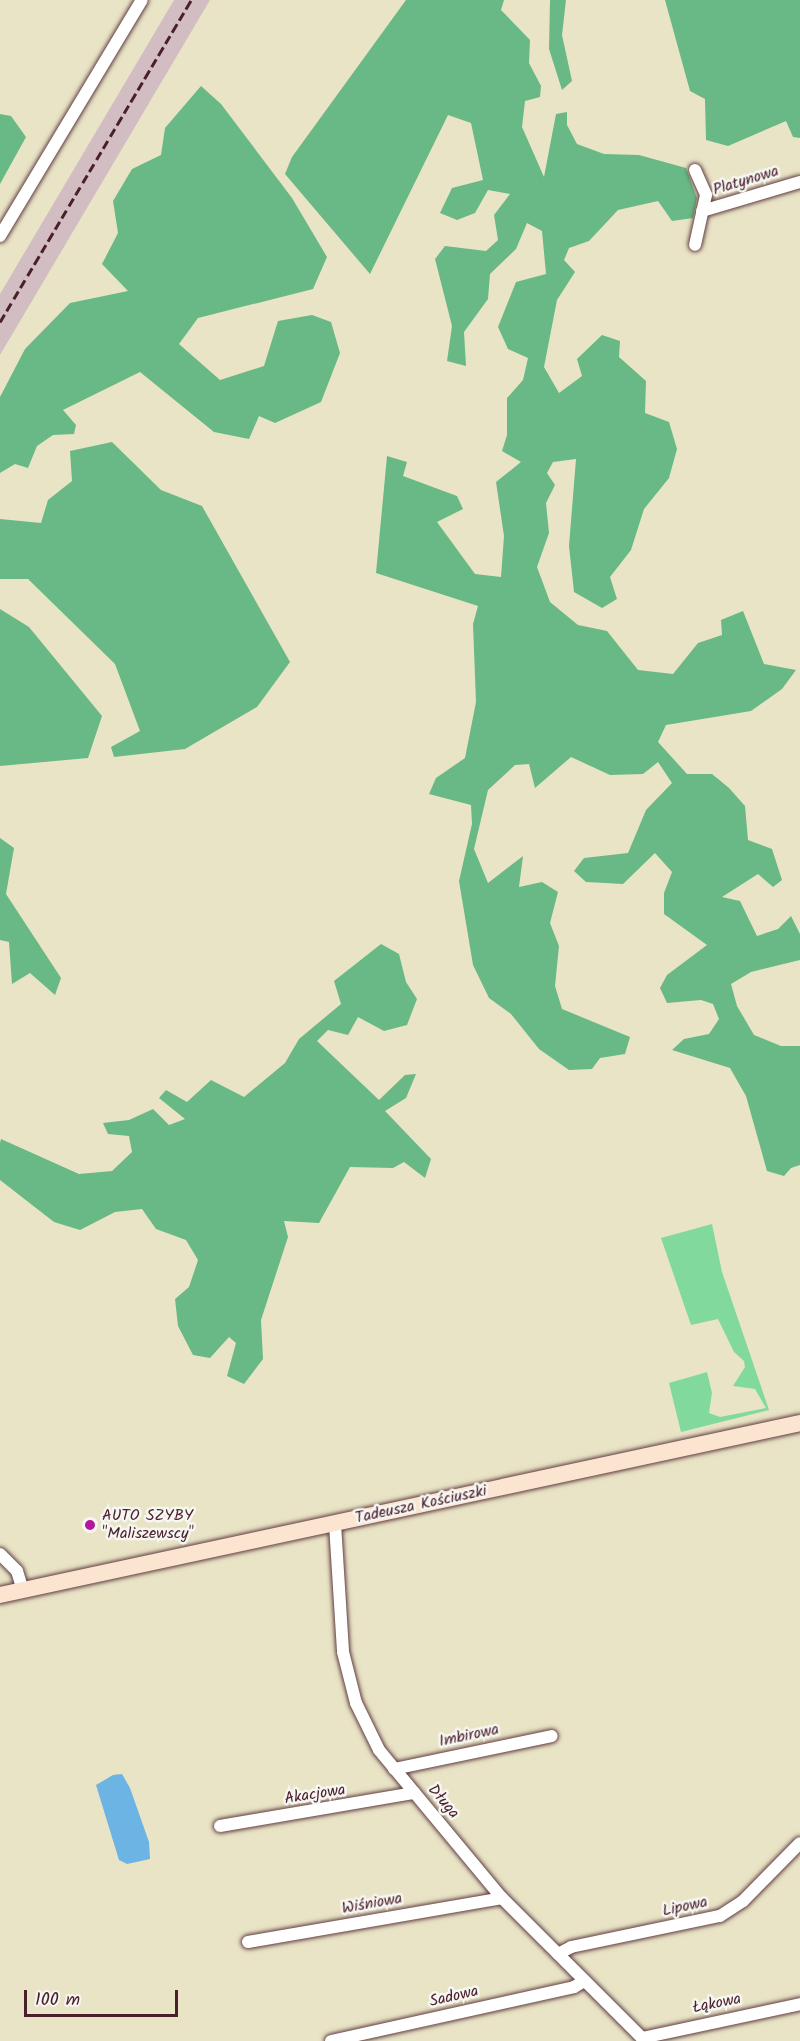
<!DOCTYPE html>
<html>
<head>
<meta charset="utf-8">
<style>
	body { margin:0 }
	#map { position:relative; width:800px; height:2041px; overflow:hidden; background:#e9e4c6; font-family:Kalam,sans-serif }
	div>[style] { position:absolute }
	.industrial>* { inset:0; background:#d2bec2 }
	.green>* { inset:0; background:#81d99e }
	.forest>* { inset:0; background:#68b985 }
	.water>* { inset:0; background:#6cb4e3 }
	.roads { filter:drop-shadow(0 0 2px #623d42) drop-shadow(0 0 2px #623d42) }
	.street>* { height:12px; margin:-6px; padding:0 6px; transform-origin:6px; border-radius:6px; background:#fff }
	.secondary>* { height:16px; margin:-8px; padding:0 8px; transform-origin:8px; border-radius:8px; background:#fce5d0 }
	.rail>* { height:3px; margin-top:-1.5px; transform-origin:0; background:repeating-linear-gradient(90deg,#4a1f2b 0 9px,transparent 0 13.5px) }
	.dots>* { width:16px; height:16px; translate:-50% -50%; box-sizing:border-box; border:3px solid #f6f6f2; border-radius:50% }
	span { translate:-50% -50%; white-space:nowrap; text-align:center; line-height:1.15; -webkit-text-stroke:5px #f6f6f2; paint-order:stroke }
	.street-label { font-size:16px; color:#4a1f2b }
	.poi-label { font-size:16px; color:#4a1f2b }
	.left { translate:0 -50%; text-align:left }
	.scale { position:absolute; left:24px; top:1990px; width:154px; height:27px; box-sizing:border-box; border:3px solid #4a1f2b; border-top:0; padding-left:8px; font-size:18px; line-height:21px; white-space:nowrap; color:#4a1f2b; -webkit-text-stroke:4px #f6f6f2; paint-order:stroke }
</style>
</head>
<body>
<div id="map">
	<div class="industrial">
		<i style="clip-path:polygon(174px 0,210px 0,0 355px,0 294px)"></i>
	</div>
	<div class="green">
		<i style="clip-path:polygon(712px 1224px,722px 1272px,769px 1410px,681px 1432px,669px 1383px,707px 1372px,712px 1393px,709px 1413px,720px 1417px,766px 1408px,755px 1389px,733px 1386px,745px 1367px,744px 1361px,734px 1352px,718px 1319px,691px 1325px,661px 1238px)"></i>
	</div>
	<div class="forest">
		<i style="clip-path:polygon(406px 0,504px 0,501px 10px,530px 40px,529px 63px,541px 86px,540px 97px,525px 101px,522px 127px,544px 177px,556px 114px,567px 112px,567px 125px,577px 144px,604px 154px,639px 155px,686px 168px,697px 198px,693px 218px,672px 221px,658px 201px,618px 210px,589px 241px,569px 248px,564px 260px,575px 272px,557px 300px,544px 367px,559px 393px,582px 376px,577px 359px,602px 335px,620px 341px,619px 357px,646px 381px,645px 413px,669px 422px,677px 449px,669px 478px,644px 509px,631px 550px,610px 577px,617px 599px,602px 608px,574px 592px,569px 546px,576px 459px,553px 462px,547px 473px,555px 485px,546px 503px,549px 533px,537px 567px,550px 602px,578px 625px,607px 631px,638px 670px,673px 674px,698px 643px,722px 635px,721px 620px,743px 611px,764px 664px,796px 670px,782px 689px,751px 711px,666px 725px,658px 742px,687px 774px,712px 774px,729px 788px,745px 806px,748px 840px,772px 849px,782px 880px,773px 887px,758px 874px,722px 897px,740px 901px,757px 936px,778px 929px,791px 916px,800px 934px,800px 960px,751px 972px,731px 984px,737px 1006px,754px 1035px,781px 1046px,800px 1046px,800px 1165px,791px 1168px,784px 1176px,767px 1171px,746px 1096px,730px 1068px,672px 1050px,684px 1039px,709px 1034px,719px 1019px,713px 1004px,701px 1000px,667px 1003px,660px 988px,667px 975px,707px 945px,664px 914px,664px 893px,672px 872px,655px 853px,623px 884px,586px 882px,574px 871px,584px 858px,628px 853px,646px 810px,672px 783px,658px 762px,643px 774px,610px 775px,571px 757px,535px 788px,529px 764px,515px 765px,488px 790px,474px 849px,488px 883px,523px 856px,519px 887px,542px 882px,558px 892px,550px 923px,559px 946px,555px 986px,562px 1009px,630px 1037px,625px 1054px,600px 1058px,592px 1069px,569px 1070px,539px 1049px,511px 1014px,489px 998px,473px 965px,459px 881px,472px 824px,471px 805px,429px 794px,436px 778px,465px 758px,476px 702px,473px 624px,478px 606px,376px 573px,387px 456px,407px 462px,403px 476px,457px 496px,463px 509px,437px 522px,475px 574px,501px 577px,504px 536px,496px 482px,521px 462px,502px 451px,507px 435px,507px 398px,523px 380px,528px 358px,508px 349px,498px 327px,516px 282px,546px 274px,542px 231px,527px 223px,516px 249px,490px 274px,488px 299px,464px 332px,466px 366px,447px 361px,452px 326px,435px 259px,445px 246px,486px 251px,498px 240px,494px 215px,510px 194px,488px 190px,475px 213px,457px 220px,440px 213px,452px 188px,483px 180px,471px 123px,448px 115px,370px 274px,285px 174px,292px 157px)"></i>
		<i style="clip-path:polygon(550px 0,566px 0,562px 35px,572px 81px,562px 90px,549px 49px)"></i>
		<i style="clip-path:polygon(665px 0,800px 0,800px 138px,793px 137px,786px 121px,728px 146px,706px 140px,705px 99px,690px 91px)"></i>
		<i style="clip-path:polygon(201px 86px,221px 104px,292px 198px,327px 257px,313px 289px,198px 318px,179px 344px,220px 380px,264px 366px,278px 321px,312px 315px,331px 322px,340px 353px,321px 402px,275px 423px,259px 416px,249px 439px,214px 432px,140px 372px,63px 410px,76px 425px,74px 434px,53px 435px,37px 446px,28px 468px,15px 464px,0 473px,0 397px,25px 349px,70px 303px,128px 291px,102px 264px,118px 233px,113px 201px,132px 169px,161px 155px,165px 128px)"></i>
		<i style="clip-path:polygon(0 114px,11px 116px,26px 137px,0 184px)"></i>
		<i style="clip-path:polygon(112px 442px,161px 490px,202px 506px,290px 662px,257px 707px,185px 749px,114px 757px,111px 747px,140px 731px,115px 664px,28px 579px,0 579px,0 519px,41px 523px,48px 500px,72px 481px,70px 451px)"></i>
		<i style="clip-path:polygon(0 609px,29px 627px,102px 716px,88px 758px,0 766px)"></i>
		<i style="clip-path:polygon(0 838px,14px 848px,6px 894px,61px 978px,55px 995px,30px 973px,12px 984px,9px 942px,0 940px)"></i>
		<i style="clip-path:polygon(381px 944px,399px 954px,406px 982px,417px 999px,407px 1025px,384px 1031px,358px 1017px,348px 1035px,328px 1030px,317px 1041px,379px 1100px,405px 1075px,416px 1074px,406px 1098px,385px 1111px,431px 1159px,425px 1178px,404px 1162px,393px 1168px,350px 1167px,319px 1223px,284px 1221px,288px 1237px,261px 1320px,263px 1359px,244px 1384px,227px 1376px,236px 1343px,229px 1337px,210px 1358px,193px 1355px,178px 1326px,175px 1299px,189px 1287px,198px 1260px,186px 1240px,156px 1229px,142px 1209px,115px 1212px,80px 1230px,54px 1222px,0 1180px,0 1143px,1px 1139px,79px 1174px,112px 1171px,132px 1152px,129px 1136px,108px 1134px,103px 1123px,129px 1120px,153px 1109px,169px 1125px,185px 1119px,159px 1098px,166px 1090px,187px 1102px,211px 1080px,244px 1097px,285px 1063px,299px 1039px,341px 1004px,334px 981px)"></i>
	</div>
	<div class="water">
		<i style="clip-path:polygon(113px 1775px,122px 1774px,130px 1788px,149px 1842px,150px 1859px,127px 1864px,119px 1860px,96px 1785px)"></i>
	</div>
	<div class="roads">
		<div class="street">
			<i style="left:695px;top:170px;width:27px;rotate:66deg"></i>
			<i style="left:706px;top:195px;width:51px;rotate:102.4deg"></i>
			<i style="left:702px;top:211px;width:102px;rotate:-16.5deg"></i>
			<i style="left:0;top:236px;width:275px;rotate:-59deg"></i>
			<i style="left:335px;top:1524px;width:128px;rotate:86.4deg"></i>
			<i style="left:343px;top:1652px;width:53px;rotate:75.7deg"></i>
			<i style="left:356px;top:1703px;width:52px;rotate:63.9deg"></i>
			<i style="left:379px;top:1750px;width:192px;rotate:50.3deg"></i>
			<i style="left:502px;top:1898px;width:202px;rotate:45deg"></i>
			<i style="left:0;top:1554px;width:24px;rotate:45deg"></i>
			<i style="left:17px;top:1571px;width:21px;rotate:73deg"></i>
			<i style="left:394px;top:1769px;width:161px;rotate:-11.8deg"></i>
			<i style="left:220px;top:1826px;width:197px;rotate:-9.7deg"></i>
			<i style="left:248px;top:1942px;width:258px;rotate:-9.8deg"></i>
			<i style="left:558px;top:1954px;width:15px;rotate:-28deg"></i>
			<i style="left:571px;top:1947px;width:152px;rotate:-11.8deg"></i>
			<i style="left:720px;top:1916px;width:27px;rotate:-33deg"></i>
			<i style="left:743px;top:1901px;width:81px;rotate:-45.5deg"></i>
			<i style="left:642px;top:2038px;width:162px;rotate:-12.1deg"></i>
			<i style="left:331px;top:2041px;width:249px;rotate:-12.5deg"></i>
			<i style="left:574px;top:1987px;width:12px;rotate:-31deg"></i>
		</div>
		<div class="secondary">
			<i style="left:0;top:1595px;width:818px;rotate:-12.13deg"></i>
		</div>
	</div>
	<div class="rail">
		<i style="left:0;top:322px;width:374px;rotate:-59.3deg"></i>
	</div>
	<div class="dots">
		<i style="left:90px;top:1525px;background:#b5179e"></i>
	</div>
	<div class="street-label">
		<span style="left:746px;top:181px;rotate:-17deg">Platynowa</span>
		<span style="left:421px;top:1505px;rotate:-12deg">Tadeusza Kościuszki</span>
		<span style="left:469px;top:1736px;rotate:-12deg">Imbirowa</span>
		<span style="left:315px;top:1795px;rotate:-9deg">Akacjowa</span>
		<span style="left:443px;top:1802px;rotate:50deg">Długa</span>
		<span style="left:372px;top:1904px;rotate:-10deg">Wiśniowa</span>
		<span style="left:685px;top:1907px;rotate:-12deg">Lipowa</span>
		<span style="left:454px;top:1997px;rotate:-13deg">Sadowa</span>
		<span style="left:717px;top:2004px;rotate:-11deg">Łąkowa</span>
	</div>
	<div class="poi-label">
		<span class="left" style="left:102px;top:1525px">AUTO SZYBY<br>"Maliszewscy"</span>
	</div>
	<div class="scale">100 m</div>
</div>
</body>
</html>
